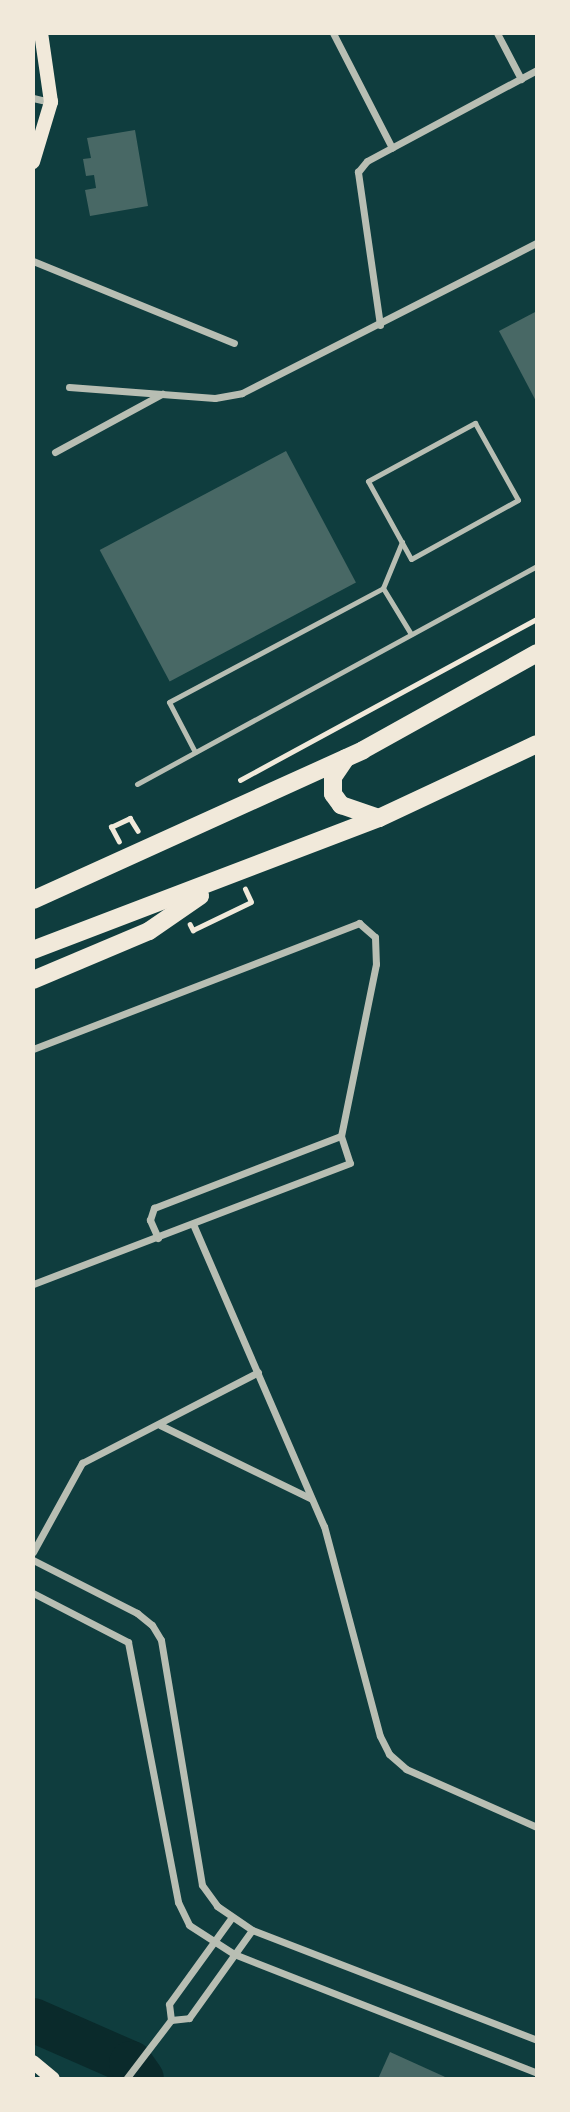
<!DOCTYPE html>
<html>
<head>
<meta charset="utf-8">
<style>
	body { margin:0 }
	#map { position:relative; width:570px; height:2112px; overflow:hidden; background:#0f3d3e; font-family:Bitter,serif }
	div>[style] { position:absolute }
	.river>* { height:44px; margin:-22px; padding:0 22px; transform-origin:22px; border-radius:22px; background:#0a2a2b }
	.building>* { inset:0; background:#486865; transform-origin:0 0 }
	.path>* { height:4.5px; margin:-2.25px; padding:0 2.25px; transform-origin:2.25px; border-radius:2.25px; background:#f1e9da }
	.service>* { height:5px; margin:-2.5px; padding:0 2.5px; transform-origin:2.5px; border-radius:2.5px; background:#b8beb3 }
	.minor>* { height:7px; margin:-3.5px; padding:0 3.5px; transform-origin:3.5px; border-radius:3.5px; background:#b8beb3 }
	.secondary>* { height:14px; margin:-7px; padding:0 7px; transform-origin:7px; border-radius:7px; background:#f1e9da }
	.primary>* { height:18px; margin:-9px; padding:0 9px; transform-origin:9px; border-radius:9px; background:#f1e9da }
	span { translate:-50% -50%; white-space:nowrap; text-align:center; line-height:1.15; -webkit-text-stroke:5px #f1e9da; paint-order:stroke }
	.frame { position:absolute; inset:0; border:35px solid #f1e9da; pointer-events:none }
</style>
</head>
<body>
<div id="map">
	<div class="river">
		<i style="left:33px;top:2020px;width:107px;rotate:23.7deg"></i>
		<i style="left:131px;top:2063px;width:19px;rotate:55deg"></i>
	</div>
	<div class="building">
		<i style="clip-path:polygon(135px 130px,148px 206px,90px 216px,85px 190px,96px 188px,94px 175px,86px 176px,83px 159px,91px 158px,87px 138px)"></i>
		<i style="clip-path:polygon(537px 311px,537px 403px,499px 331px)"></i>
		<i style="left:286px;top:451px;width:149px;height:211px;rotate:62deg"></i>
		<i style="clip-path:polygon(390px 2052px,443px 2076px,449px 2079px,378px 2079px)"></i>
	</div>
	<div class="path">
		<i style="left:240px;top:780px;width:338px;rotate:-28.5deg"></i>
		<i style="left:119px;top:842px;width:17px;rotate:-118deg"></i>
		<i style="left:111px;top:827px;width:21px;rotate:-25deg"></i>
		<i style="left:130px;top:818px;width:15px;rotate:58deg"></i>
		<i style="left:190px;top:924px;width:7px;rotate:63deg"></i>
		<i style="left:193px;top:930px;width:64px;rotate:-25.8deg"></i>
		<i style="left:251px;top:902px;width:14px;rotate:-115deg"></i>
	</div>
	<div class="service">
		<i style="left:475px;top:423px;width:88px;rotate:60.8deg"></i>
		<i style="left:518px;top:500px;width:122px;rotate:151.1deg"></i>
		<i style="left:411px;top:559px;width:89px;rotate:-118.9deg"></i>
		<i style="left:368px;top:481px;width:122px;rotate:-28.5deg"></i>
		<i style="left:383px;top:588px;width:50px;rotate:-67.6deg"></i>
		<i style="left:195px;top:752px;width:56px;rotate:-117.5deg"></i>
		<i style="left:169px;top:702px;width:242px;rotate:-28deg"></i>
		<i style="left:383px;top:588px;width:54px;rotate:58.7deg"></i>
		<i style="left:137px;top:784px;width:456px;rotate:-28.6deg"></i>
	</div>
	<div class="minor">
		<i style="left:333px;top:33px;width:129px;rotate:62.8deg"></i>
		<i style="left:497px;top:33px;width:52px;rotate:62.4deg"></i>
		<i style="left:33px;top:98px;width:18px;rotate:13deg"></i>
		<i style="left:33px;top:261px;width:217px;rotate:22.2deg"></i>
		<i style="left:380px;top:325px;width:155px;rotate:-98.2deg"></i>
		<i style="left:358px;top:172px;width:14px;rotate:-51deg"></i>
		<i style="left:367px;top:161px;width:193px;rotate:-28.2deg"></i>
		<i style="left:69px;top:387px;width:146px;rotate:4.3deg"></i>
		<i style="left:215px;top:398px;width:27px;rotate:-10deg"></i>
		<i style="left:242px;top:393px;width:331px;rotate:-27deg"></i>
		<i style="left:55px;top:452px;width:122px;rotate:-28.5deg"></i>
		<i style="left:33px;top:1049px;width:350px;rotate:-21.1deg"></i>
		<i style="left:359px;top:923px;width:21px;rotate:41deg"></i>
		<i style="left:375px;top:937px;width:27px;rotate:88deg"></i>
		<i style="left:376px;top:964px;width:176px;rotate:101.5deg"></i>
		<i style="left:341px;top:1136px;width:28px;rotate:72deg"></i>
		<i style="left:350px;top:1163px;width:339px;rotate:159.1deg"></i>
		<i style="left:193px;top:1224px;width:329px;rotate:66.6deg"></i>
		<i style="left:324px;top:1526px;width:217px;rotate:75.1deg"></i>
		<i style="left:380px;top:1736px;width:20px;rotate:63deg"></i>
		<i style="left:389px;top:1754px;width:23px;rotate:41deg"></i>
		<i style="left:406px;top:1769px;width:143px;rotate:23.9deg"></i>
		<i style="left:158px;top:1238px;width:20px;rotate:-114deg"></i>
		<i style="left:150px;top:1220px;width:13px;rotate:-72deg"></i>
		<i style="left:154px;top:1208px;width:200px;rotate:-21.1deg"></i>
		<i style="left:160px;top:1425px;width:167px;rotate:26deg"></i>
		<i style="left:33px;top:1552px;width:102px;rotate:-61.2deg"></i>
		<i style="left:82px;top:1463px;width:198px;rotate:-27.3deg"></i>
		<i style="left:33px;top:1560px;width:117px;rotate:27deg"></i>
		<i style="left:137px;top:1613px;width:19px;rotate:39deg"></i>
		<i style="left:152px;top:1625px;width:17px;rotate:59deg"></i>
		<i style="left:161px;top:1640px;width:248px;rotate:80.5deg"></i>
		<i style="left:202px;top:1885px;width:26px;rotate:54deg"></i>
		<i style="left:217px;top:1906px;width:42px;rotate:34.4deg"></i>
		<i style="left:252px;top:1930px;width:305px;rotate:21.1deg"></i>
		<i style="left:33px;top:1593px;width:107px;rotate:27.3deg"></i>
		<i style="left:128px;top:1642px;width:265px;rotate:79.1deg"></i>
		<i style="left:178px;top:1902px;width:25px;rotate:64deg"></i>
		<i style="left:189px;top:1925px;width:54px;rotate:32.8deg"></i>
		<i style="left:234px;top:1954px;width:326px;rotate:21.4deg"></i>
		<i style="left:171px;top:2020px;width:18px;rotate:-6deg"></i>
		<i style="left:189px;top:2018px;width:108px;rotate:-54.4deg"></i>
		<i style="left:126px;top:2079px;width:74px;rotate:-52.7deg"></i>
		<i style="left:171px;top:2020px;width:16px;rotate:-97deg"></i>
		<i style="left:169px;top:2004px;width:107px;rotate:-54.1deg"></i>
	</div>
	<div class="secondary">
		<i style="left:33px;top:162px;width:63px;rotate:-73.3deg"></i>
		<i style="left:51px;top:102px;width:70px;rotate:-98.2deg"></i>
		<i style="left:33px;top:2062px;width:26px;rotate:40deg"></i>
	</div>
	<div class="primary">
		<i style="left:346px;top:758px;width:23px;rotate:124deg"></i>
		<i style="left:333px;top:777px;width:17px;rotate:90deg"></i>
		<i style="left:333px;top:794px;width:14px;rotate:54deg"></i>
		<i style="left:341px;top:805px;width:40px;rotate:18.9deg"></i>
		<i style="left:33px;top:900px;width:362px;rotate:-24.4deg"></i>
		<i style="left:363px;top:750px;width:199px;rotate:-29.1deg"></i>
		<i style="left:33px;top:950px;width:370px;rotate:-20.9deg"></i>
		<i style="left:379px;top:818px;width:174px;rotate:-25.1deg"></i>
		<i style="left:33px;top:980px;width:126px;rotate:-22.9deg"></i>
		<i style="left:149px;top:931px;width:62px;rotate:-34.5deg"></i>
	</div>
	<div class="frame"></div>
</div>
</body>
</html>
